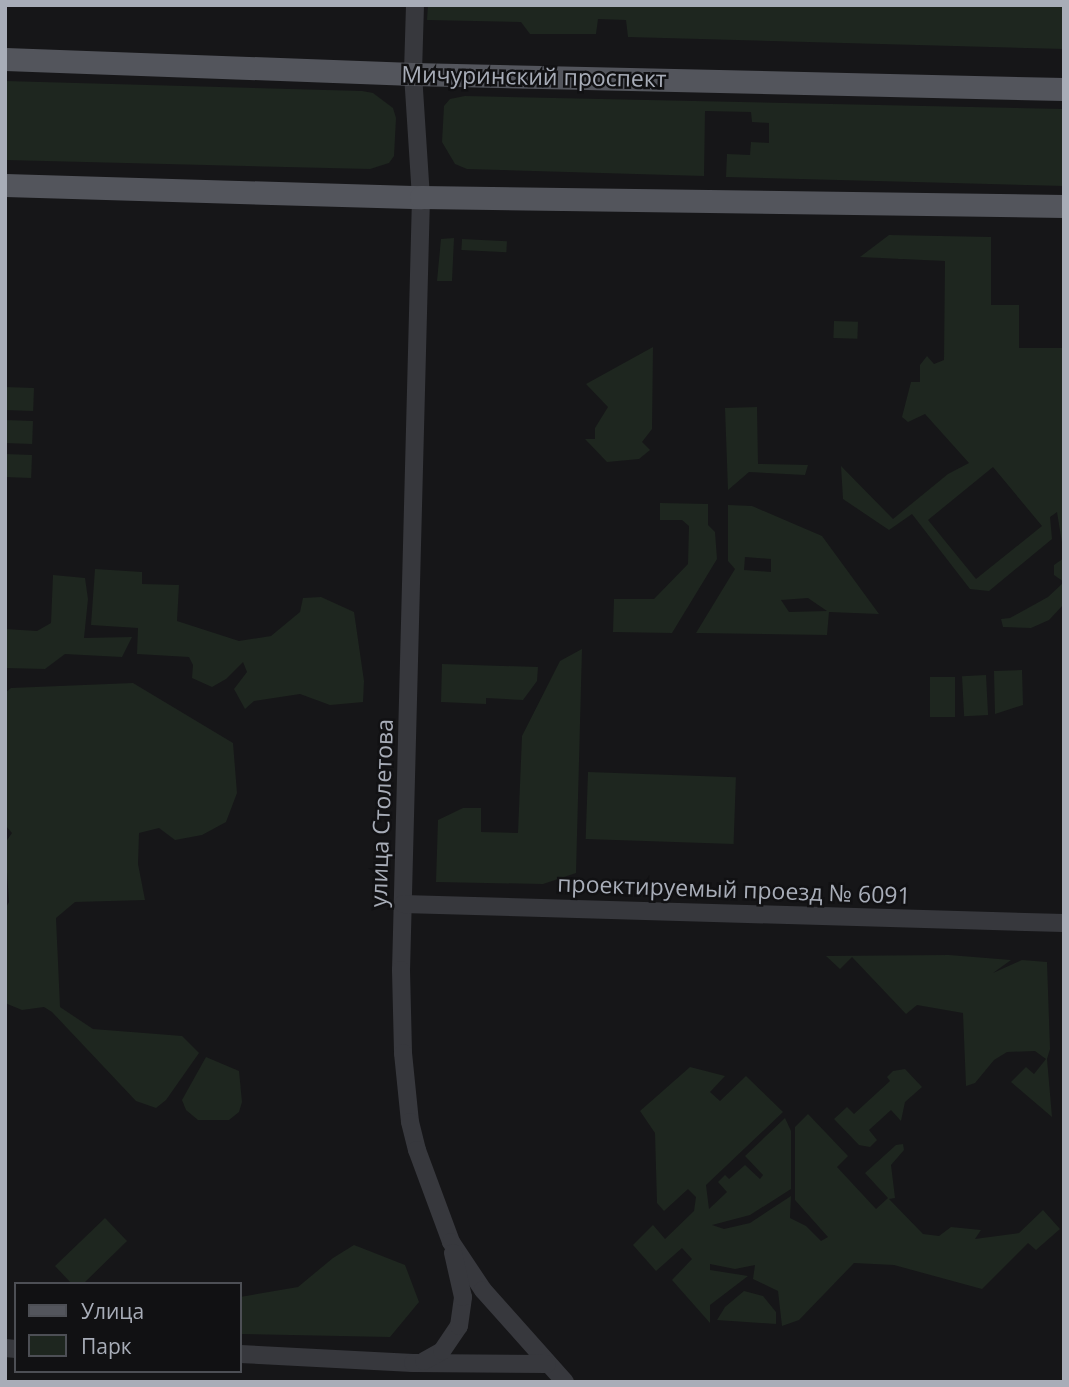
<!DOCTYPE html>
<html>
<head>
<meta charset="utf-8">
<style>
	body { margin:0 }
	#map { position:relative; width:1069px; height:1387px; overflow:hidden; background:#161618; font-family:"Open Sans",sans-serif }
	div>[style] { position:absolute }
	.green>* { inset:0; background:#1e261f; transform-origin:0 0 }
	.minor>* { height:18px; margin:-9px; padding:0 9px; transform-origin:9px; border-radius:9px; background:#37383d }
	.major>* { height:23px; margin:-11.5px; padding:0 11.5px; transform-origin:11.5px; border-radius:11.5px; background:#53555c }
	span { translate:-50% -50%; white-space:nowrap; text-align:center; line-height:1.15; -webkit-text-stroke:5px #111113; paint-order:stroke }
	.street-label { font-size:23px; color:#a8adb8 }
	.frame { position:absolute; inset:0; border:7px solid #a8adb8; pointer-events:none }
	.legend { position:absolute; left:14px; top:1282px; width:228px; height:91px; box-sizing:border-box; background:#111113; border:2px solid #4d4f55; margin:0; padding:9px 12px; list-style:none; font-size:21px; color:#a8adb8 }
	.legend li { display:flex; align-items:center; gap:14px; height:35px }
	.legend b { width:35px; border:2px solid #4d4f55 }
</style>
</head>
<body>
<div id="map">
	<div class="green">
		<i style="clip-path:polygon(428px 5px,1064px 5px,1064px 49px,628px 37px,626px 20px,598px 19px,596px 34px,530px 34px,521px 22px,427px 20px)"></i>
		<i style="clip-path:polygon(5px 81px,362px 91px,373px 93px,393px 108px,396px 118px,394px 156px,389px 163px,370px 169px,5px 160px)"></i>
		<i style="clip-path:polygon(465px 96px,1064px 109px,1064px 186px,726px 177px,727px 154px,750px 155px,751px 142px,769px 143px,769px 123px,752px 122px,751px 112px,705px 111px,704px 176px,467px 169px,455px 164px,442px 142px,444px 106px,450px 99px)"></i>
		<i style="clip-path:polygon(evenodd,889px 235px,991px 237px,991px 305px,1019px 305px,1019px 348px,1063px 348px,1064px 555px,1057px 512px,1050px 517px,1052px 539px,989px 591px,970px 589px,912px 514px,889px 530px,843px 499px,841px 466px,893px 519px,948px 474px,969px 463px,925px 414px,908px 422px,902px 417px,911px 382px,920px 382px,920px 365px,927px 356px,934px 364px,944px 360px,945px 261px,860px 257px,889px 235px,993px 467px,1042px 526px,976px 579px,928px 520px,993px 467px)"></i>
		<i style="clip-path:polygon(454px 238px,452px 281px,437px 281px,441px 239px)"></i>
		<i style="left:462px;top:239px;width:45px;height:11px;rotate:3deg"></i>
		<i style="left:834px;top:321px;width:24px;height:17px;rotate:2deg"></i>
		<i style="clip-path:polygon(653px 347px,652px 429px,642px 442px,650px 450px,639px 459px,607px 462px,585px 439px,595px 439px,595px 428px,608px 407px,586px 384px)"></i>
		<i style="left:5px;top:387px;width:29px;height:23px;rotate:2deg"></i>
		<i style="clip-path:polygon(757px 407px,758px 464px,808px 465px,805px 475px,749px 472px,728px 490px,725px 408px)"></i>
		<i style="left:5px;top:420px;width:28px;height:23px;rotate:2deg"></i>
		<i style="left:5px;top:454px;width:27px;height:23px;rotate:2deg"></i>
		<i style="clip-path:polygon(660px 503px,708px 504px,708px 525px,715px 532px,717px 559px,672px 633px,613px 632px,614px 599px,654px 599px,688px 564px,689px 526px,682px 520px,660px 520px)"></i>
		<i style="clip-path:polygon(evenodd,728px 505px,752px 506px,822px 536px,879px 614px,829px 612px,827px 635px,696px 633px,735px 569px,728px 561px,728px 505px,745px 557px,771px 559px,771px 572px,744px 570px,745px 557px,728px 505px,808px 598px,827px 611px,789px 612px,781px 600px,808px 598px)"></i>
		<i style="clip-path:polygon(1064px 558px,1064px 604px,1049px 620px,1031px 628px,1003px 627px,1001px 619px,1010px 618px,1048px 597px,1064px 582px,1054px 575px,1054px 565px)"></i>
		<i style="clip-path:polygon(95px 569px,142px 572px,142px 584px,179px 585px,177px 621px,239px 641px,271px 636px,300px 612px,303px 598px,321px 597px,354px 612px,364px 681px,363px 702px,330px 705px,300px 694px,254px 701px,245px 709px,234px 689px,247px 672px,243px 662px,226px 679px,212px 687px,192px 678px,193px 665px,189px 657px,137px 654px,138px 628px,91px 625px)"></i>
		<i style="clip-path:polygon(53px 575px,85px 578px,88px 599px,84px 638px,132px 637px,122px 657px,65px 654px,45px 669px,5px 668px,5px 629px,37px 631px,51px 623px)"></i>
		<i style="clip-path:polygon(582px 649px,576px 873px,543px 884px,436px 882px,438px 820px,463px 808px,481px 808px,481px 832px,518px 833px,522px 736px,560px 661px)"></i>
		<i style="clip-path:polygon(442px 664px,538px 667px,537px 681px,523px 700px,486px 698px,486px 704px,441px 702px)"></i>
		<i style="clip-path:polygon(1022px 670px,1023px 705px,995px 714px,994px 671px)"></i>
		<i style="left:986px;top:675px;width:40px;height:24px;rotate:87deg"></i>
		<i style="left:930px;top:677px;width:25px;height:40px"></i>
		<i style="clip-path:polygon(133px 683px,233px 743px,237px 793px,226px 822px,202px 835px,175px 840px,159px 828px,139px 833px,138px 864px,145px 900px,75px 902px,56px 918px,60px 1007px,93px 1029px,182px 1036px,199px 1053px,166px 1100px,156px 1108px,136px 1101px,52px 1012px,44px 1007px,22px 1010px,5px 1003px,5px 909px,9px 902px,5px 843px,12px 833px,5px 825px,5px 693px,11px 688px)"></i>
		<i style="left:588px;top:772px;width:148px;height:67px;rotate:2deg"></i>
		<i style="clip-path:polygon(949px 955px,1011px 960px,993px 973px,1022px 960px,1047px 962px,1050px 1049px,1047px 1059px,1052px 1117px,1011px 1082px,1026px 1067px,1034px 1074px,1046px 1059px,1035px 1051px,1007px 1052px,994px 1060px,975px 1083px,966px 1086px,963px 1013px,917px 1005px,906px 1014px,852px 957px,840px 969px,826px 956px)"></i>
		<i style="clip-path:polygon(206px 1057px,239px 1071px,242px 1102px,239px 1112px,229px 1120px,198px 1120px,186px 1110px,182px 1100px)"></i>
		<i style="clip-path:polygon(690px 1067px,725px 1076px,710px 1092px,720px 1101px,746px 1076px,783px 1112px,706px 1185px,709px 1209px,727px 1192px,718px 1182px,725px 1175px,729px 1179px,745px 1165px,760px 1179px,763px 1175px,745px 1156px,785px 1118px,791px 1131px,791px 1189px,750px 1215px,712px 1225px,724px 1229px,750px 1223px,791px 1196px,790px 1218px,806px 1226px,821px 1241px,828px 1237px,795px 1200px,795px 1127px,808px 1114px,848px 1156px,837px 1167px,876px 1209px,888px 1198px,865px 1173px,896px 1145px,903px 1144px,904px 1150px,891px 1165px,895px 1198px,889px 1199px,923px 1234px,939px 1236px,951px 1227px,981px 1230px,975px 1239px,1019px 1233px,1043px 1210px,1060px 1229px,1036px 1250px,1028px 1243px,982px 1289px,894px 1265px,854px 1263px,799px 1320px,782px 1326px,778px 1291px,753px 1279px,755px 1265px,735px 1269px,710px 1264px,710px 1270px,748px 1276px,710px 1305px,710px 1323px,672px 1280px,692px 1259px,682px 1248px,656px 1271px,633px 1245px,653px 1225px,665px 1239px,694px 1211px,696px 1197px,688px 1189px,664px 1211px,657px 1203px,655px 1133px,640px 1111px)"></i>
		<i style="clip-path:polygon(905px 1069px,922px 1087px,905px 1102px,901px 1121px,891px 1110px,869px 1130px,877px 1140px,870px 1147px,859px 1145px,834px 1119px,847px 1107px,854px 1114px,890px 1081px,887px 1077px,893px 1071px)"></i>
		<i style="clip-path:polygon(105px 1218px,127px 1241px,83px 1284px,72px 1284px,55px 1266px)"></i>
		<i style="clip-path:polygon(354px 1245px,405px 1265px,419px 1302px,390px 1337px,240px 1334px,240px 1297px,298px 1287px,333px 1258px)"></i>
		<i style="clip-path:polygon(744px 1291px,763px 1296px,776px 1312px,776px 1324px,717px 1320px,725px 1307px)"></i>
	</div>
	<div class="minor">
		<i style="left:415px;top:5px;width:69px;rotate:91.7deg"></i>
		<i style="left:413px;top:74px;width:123px;rotate:86.3deg"></i>
		<i style="left:421px;top:197px;width:773px;rotate:91.48deg"></i>
		<i style="left:401px;top:970px;width:83px;rotate:88.6deg"></i>
		<i style="left:403px;top:1053px;width:69px;rotate:84.2deg"></i>
		<i style="left:410px;top:1122px;width:29px;rotate:76deg"></i>
		<i style="left:417px;top:1150px;width:98px;rotate:69.7deg"></i>
		<i style="left:451px;top:1242px;width:58px;rotate:56.3deg"></i>
		<i style="left:483px;top:1290px;width:123px;rotate:48.3deg"></i>
		<i style="left:403px;top:904px;width:661px;rotate:1.65deg"></i>
		<i style="left:5px;top:1348px;width:11px;rotate:5deg"></i>
		<i style="left:240px;top:1354px;width:173px;rotate:3deg"></i>
		<i style="left:413px;top:1363px;width:134px;rotate:0.4deg"></i>
		<i style="left:424px;top:1361px;width:21px;rotate:-29deg"></i>
		<i style="left:442px;top:1351px;width:30px;rotate:-56deg"></i>
		<i style="left:459px;top:1326px;width:29px;rotate:-82deg"></i>
		<i style="left:463px;top:1297px;width:45px;rotate:-102.8deg"></i>
	</div>
	<div class="major">
		<i style="left:5px;top:59px;width:408px;rotate:2.1deg"></i>
		<i style="left:413px;top:74px;width:651px;rotate:1.32deg"></i>
		<i style="left:5px;top:185px;width:416px;rotate:1.7deg"></i>
		<i style="left:421px;top:197px;width:643px;rotate:0.8deg"></i>
	</div>
	<div class="street-label">
		<span style="left:534px;top:76px;rotate:1deg">Мичуринский проспект</span>
		<span style="left:381px;top:813px;rotate:-88deg">улица Столетова</span>
		<span style="left:734px;top:889px;rotate:2deg">проектируемый проезд № 6091</span>
	</div>
	<div class="frame"></div>
	<ul class="legend">
	<li><b style="height:9px;background:#53555c"></b>Улица</li>
	<li><b style="height:19px;background:#1e261f"></b>Парк</li>
	</ul>
</div>
</body>
</html>
